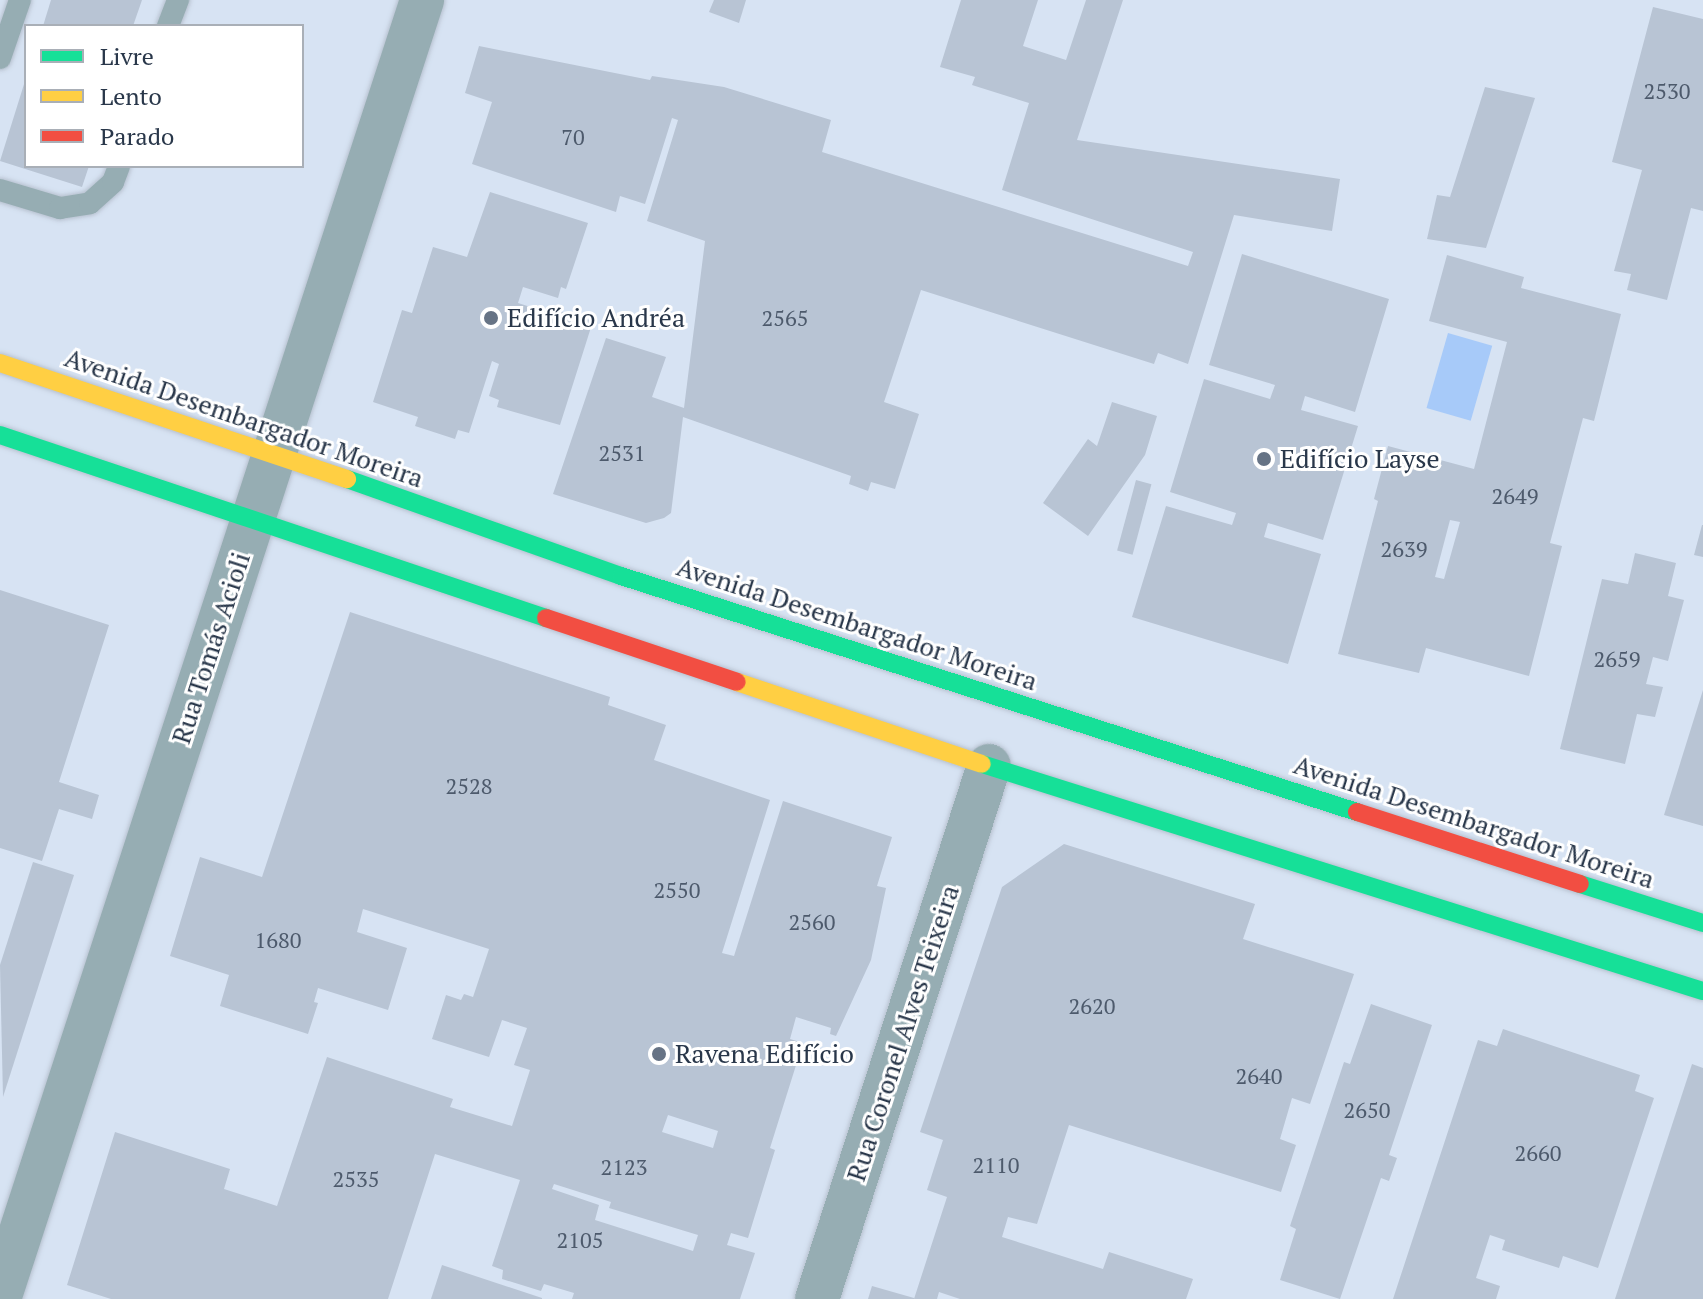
<!DOCTYPE html>
<html>
<head>
<meta charset="utf-8">
<style>
	body { margin:0 }
	#map { position:relative; width:1703px; height:1299px; overflow:hidden; background:#d7e3f3; font-family:"PT Serif",serif }
	div>[style] { position:absolute }
	.water>* { inset:0; background:#a7caf9; transform-origin:0 0 }
	.building>* { inset:0; background:#b8c4d4; transform-origin:0 0 }
	.roads { filter:drop-shadow(0 0 2px #b7c1cf) drop-shadow(0 0 2px #b7c1cf) }
	.lane>* { height:22px; margin:-11px; padding:0 11px; transform-origin:11px; border-radius:11px; background:#96adb3 }
	.street>* { height:44px; margin:-22px; padding:0 22px; transform-origin:22px; border-radius:22px; background:#96adb3 }
	.fast>* { height:18px; margin:-9px; padding:0 9px; transform-origin:9px; border-radius:9px; background:#16e098 }
	.slow>* { height:18px; margin:-9px; padding:0 9px; transform-origin:9px; border-radius:9px; background:#ffcf43 }
	.jam>* { height:18px; margin:-9px; padding:0 9px; transform-origin:9px; border-radius:9px; background:#f24e42 }
	.dots>* { width:22px; height:22px; translate:-50% -50%; box-sizing:border-box; border:4px solid #fff; border-radius:50% }
	span { translate:-50% -50%; white-space:nowrap; text-align:center; line-height:1.15; -webkit-text-stroke:6px #fff; paint-order:stroke }
	.number-label { font-size:22px; color:#4d5a6c }
	.number-label span { -webkit-text-stroke-width:0 }
	.poi-label { font-size:26px; color:#29374a }
	.left { translate:0 -50%; text-align:left }
	.street-label { font-size:26px; color:#29374a }
	.legend { position:absolute; left:24px; top:24px; width:280px; height:144px; box-sizing:border-box; background:#fff; border:2px solid #a9afb7; margin:0; padding:10px 14px; list-style:none; font-size:24px; color:#29374a }
	.legend li { display:flex; align-items:center; gap:16px; height:40px }
	.legend b { width:40px; border:2px solid #a9afb7 }
</style>
</head>
<body>
<div id="map">
	<div class="water">
		<i style="left:1448px;top:333px;width:46px;height:78px;rotate:16deg"></i>
	</div>
	<div class="building">
		<i style="clip-path:polygon(51px 0,142px 0,133px 26px,43px 26px)"></i>
		<i style="clip-path:polygon(714px 0,746px 0,739px 23px,709px 12px)"></i>
		<i style="clip-path:polygon(961px 0,1038px 0,1023px 46px,1066px 60px,1086px 0,1123px 0,1077px 140px,1340px 179px,1332px 231px,1234px 215px,1188px 364px,1158px 353px,1154px 364px,921px 290px,884px 402px,919px 414px,895px 489px,871px 482px,868px 491px,849px 484px,851px 476px,683px 417px,671px 513px,664px 518px,646px 523px,553px 494px,606px 338px,666px 357px,652px 397px,684px 408px,705px 241px,647px 221px,678px 120px,672px 118px,645px 204px,620px 196px,616px 212px,472px 164px,492px 102px,465px 93px,479px 46px,650px 80px,652px 76px,724px 87px,831px 120px,822px 152px,1188px 266px,1193px 252px,1002px 190px,1029px 103px,972px 85px,975px 77px,940px 67px)"></i>
		<i style="clip-path:polygon(1653px 7px,1703px 19px,1703px 211px,1691px 208px,1667px 300px,1627px 290px,1631px 274px,1614px 271px,1642px 170px,1612px 162px)"></i>
		<i style="clip-path:polygon(25px 81px,26px 166px,89px 166px,82px 187px,0 161px)"></i>
		<i style="clip-path:polygon(1485px 87px,1535px 98px,1486px 248px,1427px 239px,1437px 195px,1450px 197px)"></i>
		<i style="clip-path:polygon(490px 192px,588px 223px,566px 289px,561px 287px,558px 298px,523px 287px,518px 303px,556px 315px,558px 311px,593px 321px,560px 425px,497px 407px,499px 400px,489px 396px,499px 364px,492px 361px,469px 433px,458px 430px,455px 439px,415px 426px,418px 417px,373px 402px,402px 310px,412px 313px,433px 247px,467px 257px)"></i>
		<i style="clip-path:polygon(1242px 254px,1389px 299px,1355px 412px,1305px 396px,1301px 410px,1358px 426px,1323px 540px,1268px 523px,1264px 537px,1321px 554px,1288px 664px,1132px 617px,1166px 506px,1232px 525px,1236px 513px,1170px 492px,1204px 379px,1270px 399px,1275px 385px,1209px 365px)"></i>
		<i style="clip-path:polygon(evenodd,1447px 255px,1524px 277px,1521px 288px,1621px 314px,1594px 421px,1583px 418px,1550px 543px,1562px 546px,1529px 676px,1426px 648px,1419px 673px,1338px 654px,1378px 501px,1374px 499px,1388px 446px,1474px 469px,1507px 342px,1429px 321px,1447px 255px,1450px 520px,1460px 522px,1444px 579px,1435px 577px,1450px 520px)"></i>
		<i style="clip-path:polygon(1112px 402px,1157px 416px,1145px 455px,1088px 536px,1043px 503px,1088px 439px,1097px 446px)"></i>
		<i style="left:1136px;top:480px;width:16px;height:73px;rotate:15deg"></i>
		<i style="clip-path:polygon(1702px 525px,1703px 525px,1703px 557px,1694px 555px)"></i>
		<i style="clip-path:polygon(1635px 553px,1676px 563px,1668px 596px,1684px 600px,1668px 661px,1653px 657px,1646px 684px,1663px 687px,1655px 717px,1637px 714px,1625px 764px,1560px 749px,1602px 579px,1628px 584px)"></i>
		<i style="clip-path:polygon(0 590px,109px 625px,59px 782px,99px 795px,92px 819px,59px 809px,42px 861px,0 848px)"></i>
		<i style="clip-path:polygon(evenodd,350px 612px,610px 697px,608px 705px,666px 725px,654px 760px,770px 800px,722px 953px,734px 956px,783px 801px,892px 837px,877px 886px,886px 888px,871px 960px,836px 1036px,830px 1034px,831px 1028px,796px 1017px,790px 1039px,803px 1043px,770px 1148px,775px 1150px,748px 1238px,731px 1233px,727px 1245px,755px 1253px,740px 1299px,572px 1299px,574px 1293px,544px 1284px,541px 1291px,502px 1279px,503px 1270px,492px 1266px,520px 1180px,435px 1154px,388px 1299px,111px 1299px,67px 1285px,115px 1132px,230px 1169px,224px 1189px,277px 1206px,327px 1057px,453px 1099px,450px 1107px,512px 1126px,530px 1070px,514px 1065px,527px 1028px,502px 1020px,489px 1057px,432px 1039px,446px 995px,461px 1000px,464px 994px,473px 997px,489px 949px,363px 909px,357px 932px,407px 948px,388px 1010px,318px 988px,314px 1002px,318px 1003px,308px 1034px,220px 1006px,229px 975px,170px 956px,200px 857px,262px 877px,350px 612px,668px 1115px,718px 1131px,713px 1148px,662px 1132px,668px 1115px,350px 612px,554px 1184px,611px 1202px,609px 1208px,698px 1235px,693px 1251px,595px 1220px,599px 1205px,552px 1189px,554px 1184px)"></i>
		<i style="clip-path:polygon(1703px 690px,1703px 826px,1664px 815px)"></i>
		<i style="clip-path:polygon(1064px 844px,1255px 904px,1243px 939px,1354px 974px,1310px 1104px,1292px 1098px,1280px 1139px,1296px 1145px,1281px 1192px,1069px 1125px,1037px 1224px,1008px 1217px,1002px 1237px,1103px 1269px,1109px 1252px,1193px 1279px,1186px 1299px,960px 1299px,939px 1292px,937px 1299px,914px 1299px,947px 1197px,927px 1190px,943px 1140px,920px 1132px,936px 1084px,1002px 887px)"></i>
		<i style="clip-path:polygon(33px 862px,74px 875px,3px 1097px,0 965px)"></i>
		<i style="clip-path:polygon(1371px 1004px,1432px 1025px,1389px 1155px,1397px 1158px,1389px 1181px,1381px 1178px,1340px 1299px,1280px 1280px,1296px 1229px,1290px 1226px,1344px 1062px,1350px 1064px)"></i>
		<i style="clip-path:polygon(1503px 1029px,1640px 1075px,1635px 1091px,1654px 1098px,1598px 1268px,1563px 1256px,1559px 1268px,1502px 1250px,1505px 1240px,1490px 1235px,1476px 1278px,1500px 1286px,1496px 1299px,1393px 1299px,1478px 1040px,1497px 1046px)"></i>
		<i style="clip-path:polygon(1692px 1064px,1703px 1068px,1703px 1299px,1615px 1299px)"></i>
		<i style="clip-path:polygon(442px 1265px,542px 1298px,542px 1299px,431px 1299px)"></i>
		<i style="clip-path:polygon(872px 1286px,914px 1298px,914px 1299px,868px 1299px)"></i>
	</div>
	<div class="roads">
		<div class="lane">
			<i style="left:168px;top:26px;width:28px;rotate:-69deg"></i>
			<i style="left:0;top:58px;width:61px;rotate:-71deg"></i>
			<i style="left:0;top:190px;width:63px;rotate:16.7deg"></i>
			<i style="left:60px;top:208px;width:30px;rotate:-9deg"></i>
			<i style="left:90px;top:203px;width:31px;rotate:-42deg"></i>
			<i style="left:113px;top:182px;width:17px;rotate:-69deg"></i>
		</div>
		<div class="street">
			<i style="left:0;top:1296px;width:1363px;rotate:-71.96deg"></i>
			<i style="left:817px;top:1299px;width:560px;rotate:-72.12deg"></i>
		</div>
		<div class="fast">
			<i style="left:0;top:435px;width:576px;rotate:18.53deg"></i>
			<i style="left:347px;top:479px;width:291px;rotate:19.5deg"></i>
			<i style="left:621px;top:576px;width:773px;rotate:17.78deg"></i>
			<i style="left:982px;top:764px;width:756px;rotate:17.48deg"></i>
			<i style="left:1580px;top:884px;width:129px;rotate:17.6deg"></i>
		</div>
		<div class="slow">
			<i style="left:0;top:363px;width:366px;rotate:18.5deg"></i>
			<i style="left:737px;top:682px;width:258px;rotate:18.5deg"></i>
		</div>
		<div class="jam">
			<i style="left:546px;top:618px;width:201px;rotate:18.5deg"></i>
			<i style="left:1357px;top:812px;width:234px;rotate:17.9deg"></i>
		</div>
	</div>
	<div class="dots">
		<i style="left:491px;top:318px;background:#667385"></i>
		<i style="left:1264px;top:459px;background:#667385"></i>
		<i style="left:659px;top:1054px;background:#667385"></i>
	</div>
	<div class="number-label">
		<span style="left:1667px;top:91px">2530</span>
		<span style="left:573px;top:137px">70</span>
		<span style="left:785px;top:318px">2565</span>
		<span style="left:622px;top:453px">2531</span>
		<span style="left:1515px;top:496px">2649</span>
		<span style="left:1404px;top:549px">2639</span>
		<span style="left:1617px;top:659px">2659</span>
		<span style="left:469px;top:786px">2528</span>
		<span style="left:677px;top:890px">2550</span>
		<span style="left:812px;top:922px">2560</span>
		<span style="left:278px;top:940px">1680</span>
		<span style="left:1092px;top:1006px">2620</span>
		<span style="left:1259px;top:1076px">2640</span>
		<span style="left:1367px;top:1110px">2650</span>
		<span style="left:1538px;top:1153px">2660</span>
		<span style="left:996px;top:1165px">2110</span>
		<span style="left:624px;top:1167px">2123</span>
		<span style="left:356px;top:1179px">2535</span>
		<span style="left:580px;top:1240px">2105</span>
	</div>
	<div class="poi-label">
		<span class="left" style="left:507px;top:318px">Edifício Andréa</span>
		<span class="left" style="left:1280px;top:459px">Edifício Layse</span>
		<span class="left" style="left:675px;top:1054px">Ravena Edifício</span>
	</div>
	<div class="street-label">
		<span style="left:244px;top:418px;rotate:19deg">Avenida Desembargador Moreira</span>
		<span style="left:857px;top:624px;rotate:18deg">Avenida Desembargador Moreira</span>
		<span style="left:211px;top:648px;rotate:-72deg">Rua Tomás Acioli</span>
		<span style="left:1474px;top:822px;rotate:18deg">Avenida Desembargador Moreira</span>
		<span style="left:903px;top:1033px;rotate:-72deg">Rua Coronel Alves Teixeira</span>
	</div>
	<ul class="legend">
	<li><b style="height:10px;background:#16e098"></b>Livre</li>
	<li><b style="height:10px;background:#ffcf43"></b>Lento</li>
	<li><b style="height:10px;background:#f24e42"></b>Parado</li>
	</ul>
</div>
</body>
</html>
